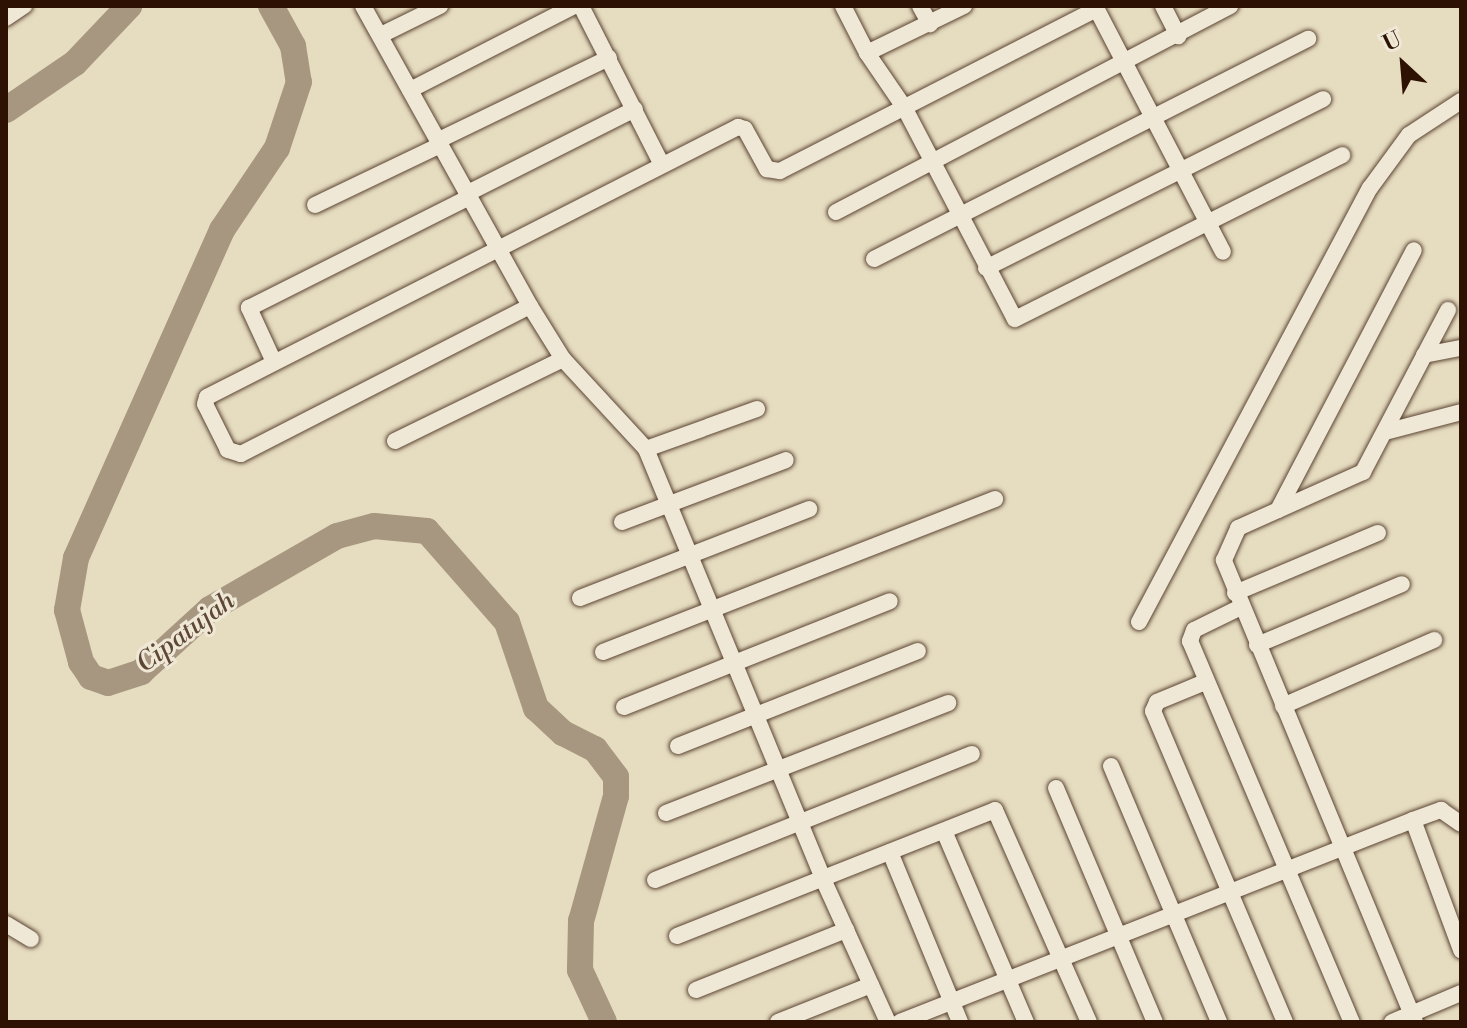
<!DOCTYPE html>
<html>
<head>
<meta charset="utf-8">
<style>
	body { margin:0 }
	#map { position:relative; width:1467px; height:1028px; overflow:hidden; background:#e6dcc0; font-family:"Libre Bodoni",serif }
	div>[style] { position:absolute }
	.river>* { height:26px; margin:-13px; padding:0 13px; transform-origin:13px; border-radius:13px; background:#a79780 }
	.roads { filter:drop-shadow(0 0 2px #5b4432) drop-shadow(0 0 2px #5b4432) }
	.minor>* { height:16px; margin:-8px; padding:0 8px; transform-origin:8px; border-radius:8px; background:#efe8d6 }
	span { translate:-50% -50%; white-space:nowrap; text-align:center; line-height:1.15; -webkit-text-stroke:6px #efe8d6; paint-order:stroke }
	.water-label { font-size:26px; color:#5e4735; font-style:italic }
	.frame { position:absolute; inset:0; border:8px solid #2d1203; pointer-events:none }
	.north { position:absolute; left:1363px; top:24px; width:80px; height:80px; -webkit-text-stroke:6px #efe8d6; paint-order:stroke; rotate:334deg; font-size:22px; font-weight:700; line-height:32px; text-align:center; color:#2d1203 }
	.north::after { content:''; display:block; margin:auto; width:28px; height:36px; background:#2d1203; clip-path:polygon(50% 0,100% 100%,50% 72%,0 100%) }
</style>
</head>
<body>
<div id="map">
	<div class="river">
		<i style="left:271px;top:6px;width:46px;rotate:61.2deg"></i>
		<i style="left:293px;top:46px;width:36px;rotate:81deg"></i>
		<i style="left:299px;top:82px;width:70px;rotate:108.4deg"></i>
		<i style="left:277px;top:148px;width:99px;rotate:123.9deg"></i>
		<i style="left:222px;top:230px;width:359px;rotate:114deg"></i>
		<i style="left:76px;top:558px;width:53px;rotate:99.8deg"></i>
		<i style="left:67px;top:610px;width:54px;rotate:74.9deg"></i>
		<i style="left:81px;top:662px;width:18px;rotate:56deg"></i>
		<i style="left:91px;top:677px;width:18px;rotate:19deg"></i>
		<i style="left:108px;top:683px;width:35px;rotate:-18deg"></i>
		<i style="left:141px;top:672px;width:93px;rotate:-42.4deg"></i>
		<i style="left:210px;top:609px;width:146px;rotate:-29.9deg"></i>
		<i style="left:337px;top:536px;width:38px;rotate:-15deg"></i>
		<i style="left:374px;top:526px;width:53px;rotate:5.4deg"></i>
		<i style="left:427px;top:531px;width:121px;rotate:48.7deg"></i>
		<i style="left:507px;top:622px;width:91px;rotate:71.4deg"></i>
		<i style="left:536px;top:708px;width:37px;rotate:43deg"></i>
		<i style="left:563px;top:733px;width:36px;rotate:27deg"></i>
		<i style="left:595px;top:749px;width:35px;rotate:53deg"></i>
		<i style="left:616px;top:777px;width:19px;rotate:90deg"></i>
		<i style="left:616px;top:796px;width:130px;rotate:105.6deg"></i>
		<i style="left:581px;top:921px;width:49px;rotate:91.2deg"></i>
		<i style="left:580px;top:970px;width:57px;rotate:65.2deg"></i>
		<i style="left:6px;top:110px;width:83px;rotate:-34.3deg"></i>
		<i style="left:75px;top:63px;width:79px;rotate:-46.5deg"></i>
	</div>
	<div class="roads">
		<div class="minor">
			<i style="left:363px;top:6px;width:343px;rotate:60.9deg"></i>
			<i style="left:530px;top:306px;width:62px;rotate:58.1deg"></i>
			<i style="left:563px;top:359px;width:122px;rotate:47.3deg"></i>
			<i style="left:646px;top:449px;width:465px;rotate:67.6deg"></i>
			<i style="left:823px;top:879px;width:157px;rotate:65.6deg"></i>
			<i style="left:581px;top:6px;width:178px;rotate:63deg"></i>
			<i style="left:843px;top:6px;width:53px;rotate:62.9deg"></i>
			<i style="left:867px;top:53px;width:65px;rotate:55.6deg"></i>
			<i style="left:904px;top:107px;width:239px;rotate:62.4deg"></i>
			<i style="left:1015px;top:319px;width:366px;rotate:-26.6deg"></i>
			<i style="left:920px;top:6px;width:21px;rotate:61deg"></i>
			<i style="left:1095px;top:6px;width:277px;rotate:62.5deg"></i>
			<i style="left:1163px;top:6px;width:34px;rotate:63deg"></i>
			<i style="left:6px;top:18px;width:22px;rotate:-34deg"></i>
			<i style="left:381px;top:35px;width:66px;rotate:-26.2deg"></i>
			<i style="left:867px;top:53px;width:108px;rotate:-25.9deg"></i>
			<i style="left:410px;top:90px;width:184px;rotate:-27.1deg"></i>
			<i style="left:437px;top:141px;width:191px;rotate:-25.8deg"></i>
			<i style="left:466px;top:194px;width:189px;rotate:-26.7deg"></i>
			<i style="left:315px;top:205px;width:139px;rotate:-25.6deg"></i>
			<i style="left:836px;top:212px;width:445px;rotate:-27.6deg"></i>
			<i style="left:874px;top:259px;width:487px;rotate:-26.9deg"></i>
			<i style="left:986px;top:268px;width:377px;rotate:-26.6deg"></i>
			<i style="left:530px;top:306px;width:325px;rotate:152.9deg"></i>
			<i style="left:241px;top:454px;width:14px;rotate:-163deg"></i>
			<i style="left:228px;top:450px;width:51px;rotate:-116.6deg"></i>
			<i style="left:205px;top:404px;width:7px;rotate:-74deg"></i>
			<i style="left:207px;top:397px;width:596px;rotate:-26.95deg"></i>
			<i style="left:738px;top:127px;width:7px;rotate:16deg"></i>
			<i style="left:745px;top:129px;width:46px;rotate:61.2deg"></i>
			<i style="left:767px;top:169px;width:13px;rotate:9deg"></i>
			<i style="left:780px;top:171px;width:355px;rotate:-27.1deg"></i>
			<i style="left:1424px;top:355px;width:38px;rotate:-11deg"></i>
			<i style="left:274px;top:362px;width:60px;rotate:-114.8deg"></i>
			<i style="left:249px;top:308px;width:245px;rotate:-26.7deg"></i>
			<i style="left:1385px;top:432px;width:79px;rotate:-14.7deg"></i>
			<i style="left:395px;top:441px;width:187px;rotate:-26deg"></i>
			<i style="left:646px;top:449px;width:118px;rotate:-19.8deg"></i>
			<i style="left:1278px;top:510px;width:293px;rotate:-62.4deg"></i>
			<i style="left:622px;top:522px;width:175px;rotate:-20.7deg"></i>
			<i style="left:1235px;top:593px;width:155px;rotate:-22.8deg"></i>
			<i style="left:580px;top:598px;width:246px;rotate:-21.2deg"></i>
			<i style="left:1241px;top:607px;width:52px;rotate:153.9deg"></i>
			<i style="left:1194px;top:630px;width:12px;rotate:110deg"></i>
			<i style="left:1190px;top:641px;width:414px;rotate:67deg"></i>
			<i style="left:1139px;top:622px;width:492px;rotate:-62deg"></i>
			<i style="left:1370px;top:188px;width:66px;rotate:-53.7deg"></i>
			<i style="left:1409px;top:135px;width:62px;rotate:-33.2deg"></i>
			<i style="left:1257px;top:645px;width:157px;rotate:-22.8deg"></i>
			<i style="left:603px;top:652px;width:421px;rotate:-21.3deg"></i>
			<i style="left:1205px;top:682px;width:52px;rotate:157.4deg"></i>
			<i style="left:1157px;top:702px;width:10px;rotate:114deg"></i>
			<i style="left:1153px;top:711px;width:338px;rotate:67deg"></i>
			<i style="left:1283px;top:706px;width:165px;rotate:-23.6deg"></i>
			<i style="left:624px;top:707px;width:286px;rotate:-21.7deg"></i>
			<i style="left:678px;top:746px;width:258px;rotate:-21.6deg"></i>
			<i style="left:1111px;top:766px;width:278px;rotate:67.1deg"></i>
			<i style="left:1056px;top:788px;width:254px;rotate:67.1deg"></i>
			<i style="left:666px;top:813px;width:303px;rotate:-21.3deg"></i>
			<i style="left:1413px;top:820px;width:30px;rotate:-20deg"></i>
			<i style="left:1441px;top:810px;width:24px;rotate:35deg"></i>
			<i style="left:944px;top:831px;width:208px;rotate:66.8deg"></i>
			<i style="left:890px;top:852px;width:184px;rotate:67.6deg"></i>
			<i style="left:655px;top:880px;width:341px;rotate:-21.7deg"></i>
			<i style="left:6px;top:924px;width:29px;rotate:31deg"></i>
			<i style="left:677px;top:936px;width:342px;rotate:-21.6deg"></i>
			<i style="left:995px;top:810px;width:232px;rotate:66.1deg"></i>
			<i style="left:696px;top:990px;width:162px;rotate:-21.8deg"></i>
			<i style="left:778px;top:1022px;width:100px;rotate:-21.7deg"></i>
			<i style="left:900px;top:1022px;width:551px;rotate:-21.49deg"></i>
			<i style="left:1413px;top:820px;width:139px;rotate:69.7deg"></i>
			<i style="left:1392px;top:1022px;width:75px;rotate:-22.8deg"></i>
			<i style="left:1415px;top:1022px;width:500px;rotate:-112.5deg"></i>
			<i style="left:1224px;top:560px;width:35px;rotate:-66deg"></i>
			<i style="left:1238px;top:528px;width:137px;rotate:-24.1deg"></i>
			<i style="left:1363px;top:472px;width:183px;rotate:-62.3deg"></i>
		</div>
	</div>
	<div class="water-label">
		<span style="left:186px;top:633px;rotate:-37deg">Cipatujah</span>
	</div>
	<div class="frame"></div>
	<div class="north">U</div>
</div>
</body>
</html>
